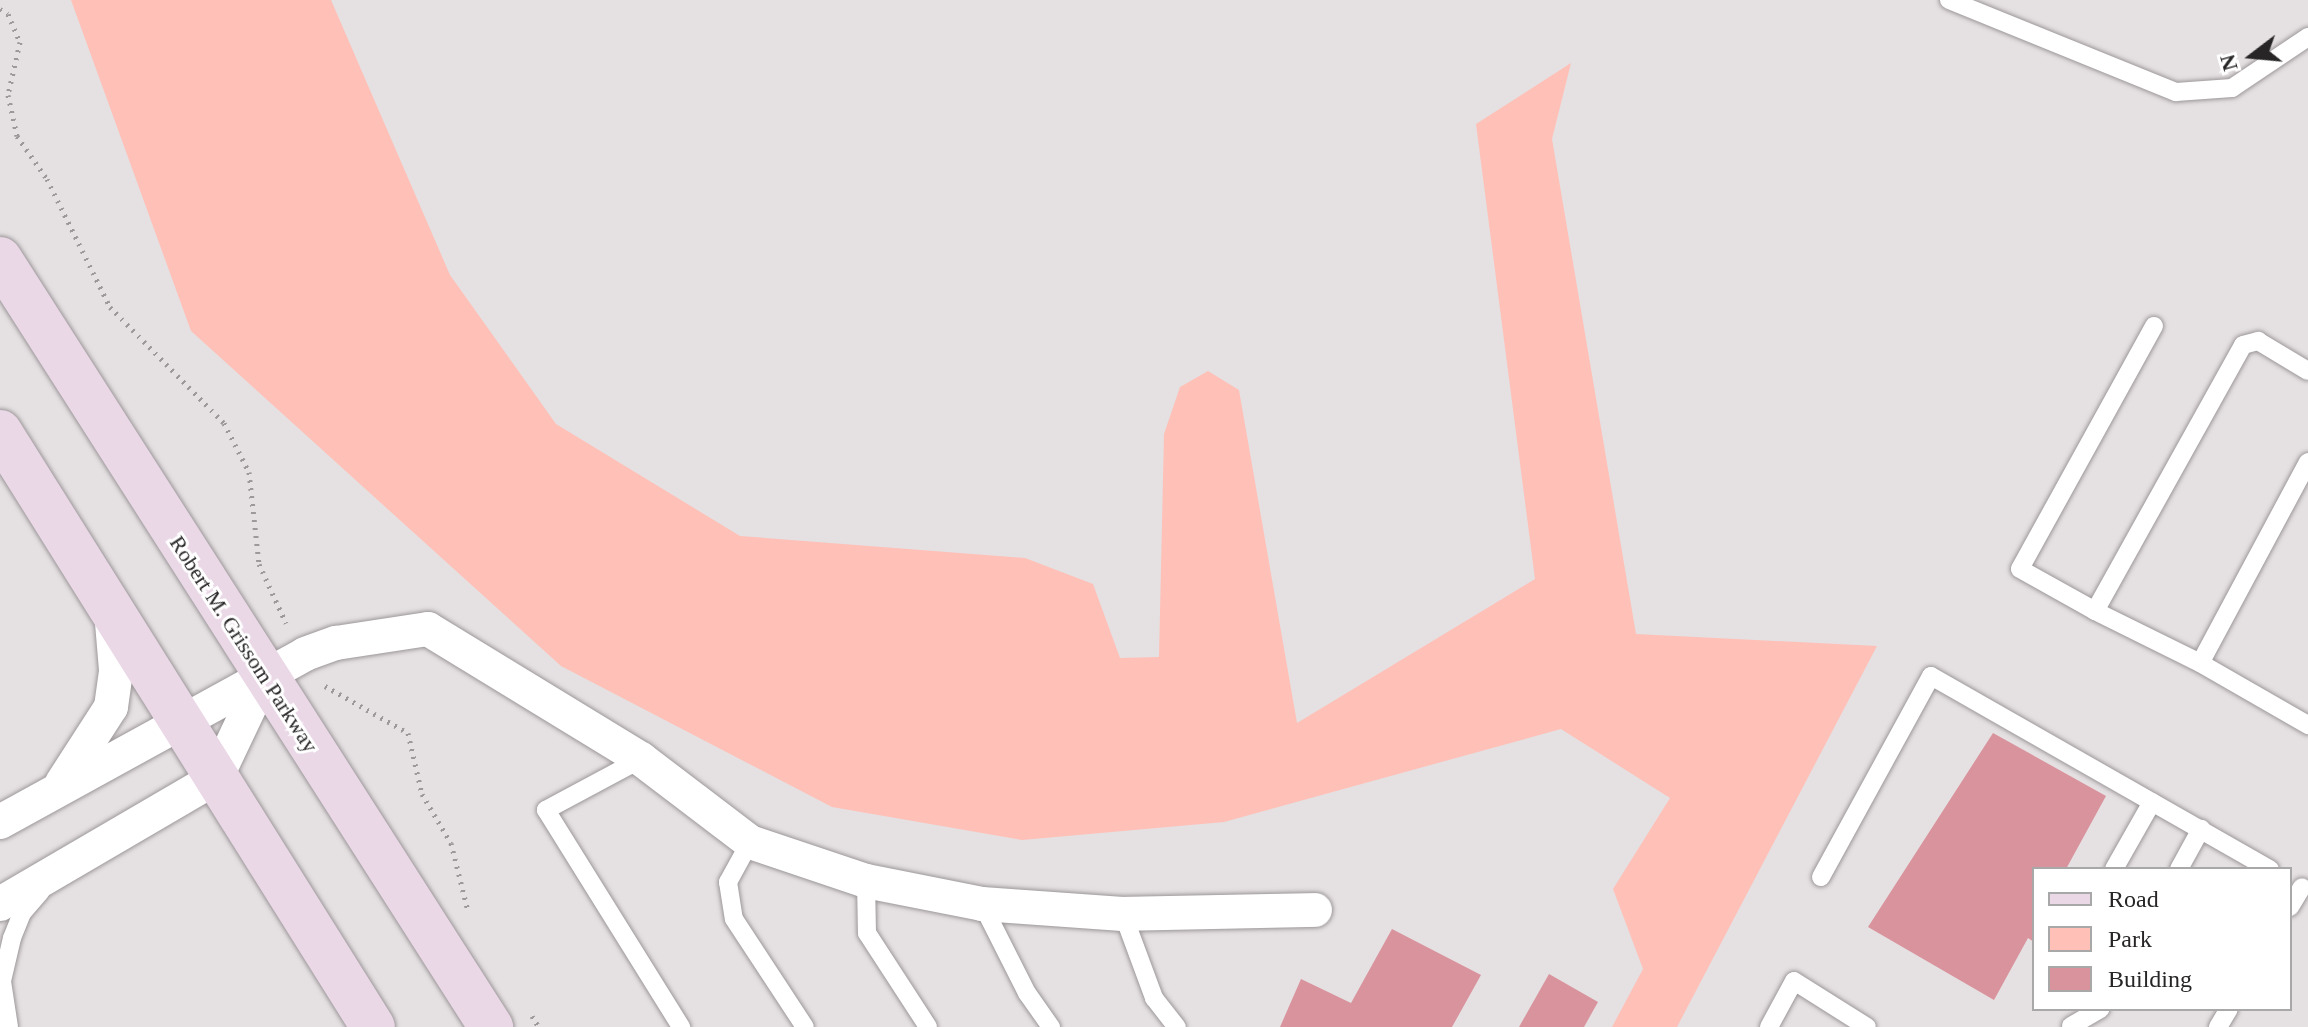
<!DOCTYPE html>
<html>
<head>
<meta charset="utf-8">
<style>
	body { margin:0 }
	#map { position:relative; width:2308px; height:1027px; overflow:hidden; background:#e5e0e2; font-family:Georgia,serif }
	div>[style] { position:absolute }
	.green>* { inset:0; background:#ffc0b7 }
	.building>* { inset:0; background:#d9939d }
	.path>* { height:5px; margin-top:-2.5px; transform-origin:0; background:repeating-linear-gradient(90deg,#9d999b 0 2px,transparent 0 8px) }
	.roads { filter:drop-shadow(0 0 2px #9c9799) drop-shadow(0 0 2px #9c9799) }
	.lane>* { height:18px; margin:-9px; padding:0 9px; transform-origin:9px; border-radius:9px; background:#fff }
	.street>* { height:34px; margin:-17px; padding:0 17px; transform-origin:17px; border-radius:17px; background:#fff }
	.secondary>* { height:44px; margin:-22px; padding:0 22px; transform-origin:22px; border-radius:22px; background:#ead8e7 }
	span { translate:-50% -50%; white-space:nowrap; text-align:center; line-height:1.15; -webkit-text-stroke:6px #fff; paint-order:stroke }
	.street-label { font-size:22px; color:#272526 }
	.legend { position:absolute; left:2032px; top:867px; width:260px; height:144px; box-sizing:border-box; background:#fff; border:2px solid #a9a8a8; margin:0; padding:10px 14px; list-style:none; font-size:24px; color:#272526 }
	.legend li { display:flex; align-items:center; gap:16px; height:40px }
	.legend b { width:40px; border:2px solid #a9a8a8 }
	.north { position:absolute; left:2212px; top:16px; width:80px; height:80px; -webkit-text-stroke:6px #fff; paint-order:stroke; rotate:254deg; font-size:22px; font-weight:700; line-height:32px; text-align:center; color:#272526 }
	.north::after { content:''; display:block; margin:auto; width:28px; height:36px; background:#272526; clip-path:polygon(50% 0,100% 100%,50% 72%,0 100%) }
</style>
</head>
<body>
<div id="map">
	<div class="green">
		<i style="clip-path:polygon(71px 0,331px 0,450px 275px,556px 424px,740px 536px,1025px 558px,1093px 584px,1120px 658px,1159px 657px,1164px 434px,1180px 387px,1208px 371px,1239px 390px,1297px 723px,1535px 579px,1476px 124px,1571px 63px,1552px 139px,1636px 634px,1877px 646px,1677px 1027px,1612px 1027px,1643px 969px,1613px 889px,1670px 798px,1561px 729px,1224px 822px,1022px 840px,832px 807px,561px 666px,191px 331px)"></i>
	</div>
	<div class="building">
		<i style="clip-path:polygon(1993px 733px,2106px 796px,2066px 869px,2034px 869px,2034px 942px,2028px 938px,1994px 1000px,1868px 927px)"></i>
		<i style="clip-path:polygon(1392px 929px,1481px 975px,1452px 1027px,1280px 1027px,1301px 979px,1351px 1003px)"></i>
		<i style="clip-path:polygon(1549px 974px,1598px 1002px,1584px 1027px,1519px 1027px)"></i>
	</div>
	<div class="path">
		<i style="left:0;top:9px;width:9px;rotate:32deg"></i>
		<i style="left:8px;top:14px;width:30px;rotate:67deg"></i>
		<i style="left:20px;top:42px;width:54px;rotate:102.8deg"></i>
		<i style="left:8px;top:95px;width:42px;rotate:77.6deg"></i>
		<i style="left:17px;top:136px;width:52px;rotate:55.1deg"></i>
		<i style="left:47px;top:179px;width:143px;rotate:63.8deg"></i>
		<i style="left:110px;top:307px;width:163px;rotate:45.5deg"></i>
		<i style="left:224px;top:423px;width:55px;rotate:63deg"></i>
		<i style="left:249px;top:472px;width:93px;rotate:83.8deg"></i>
		<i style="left:259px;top:564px;width:65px;rotate:65.4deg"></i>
		<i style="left:325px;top:686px;width:95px;rotate:29.5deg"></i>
		<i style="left:408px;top:733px;width:63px;rotate:77.1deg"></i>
		<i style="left:422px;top:794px;width:57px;rotate:59.4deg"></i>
		<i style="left:451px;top:843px;width:70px;rotate:76deg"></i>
		<i style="left:532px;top:1016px;width:13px;rotate:58deg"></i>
	</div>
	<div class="roads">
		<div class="lane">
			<i style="left:1949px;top:0;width:245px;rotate:22.1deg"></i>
			<i style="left:2176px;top:92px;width:56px;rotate:-4.1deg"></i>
			<i style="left:2232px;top:88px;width:92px;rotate:-33.9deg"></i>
			<i style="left:2154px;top:326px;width:277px;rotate:118.9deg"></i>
			<i style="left:2020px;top:569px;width:86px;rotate:29.2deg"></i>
			<i style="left:2095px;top:611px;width:304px;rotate:-60.9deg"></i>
			<i style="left:2243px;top:345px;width:16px;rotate:-15deg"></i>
			<i style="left:2258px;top:341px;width:58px;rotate:31deg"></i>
			<i style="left:2308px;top:462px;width:228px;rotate:118.2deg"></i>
			<i style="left:2200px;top:663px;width:125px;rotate:29.9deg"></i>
			<i style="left:2095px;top:611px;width:117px;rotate:26.3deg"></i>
			<i style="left:641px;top:759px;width:108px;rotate:151.8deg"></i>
			<i style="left:546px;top:810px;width:256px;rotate:58.1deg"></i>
			<i style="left:750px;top:842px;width:46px;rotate:118.8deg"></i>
			<i style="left:728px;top:882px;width:37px;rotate:81deg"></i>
			<i style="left:734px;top:919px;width:129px;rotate:56.7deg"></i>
			<i style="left:2114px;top:869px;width:77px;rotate:-60.4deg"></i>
			<i style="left:2179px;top:869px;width:46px;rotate:-61.2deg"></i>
			<i style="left:1821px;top:877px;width:229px;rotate:-61.3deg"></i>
			<i style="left:1931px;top:676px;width:390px;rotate:29.7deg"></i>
			<i style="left:866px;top:881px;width:52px;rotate:88.9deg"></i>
			<i style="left:867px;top:933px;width:112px;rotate:57deg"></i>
			<i style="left:982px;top:904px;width:100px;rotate:63.2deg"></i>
			<i style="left:1027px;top:993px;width:42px;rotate:54.8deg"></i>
			<i style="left:2290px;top:907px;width:23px;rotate:-59deg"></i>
			<i style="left:1123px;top:914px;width:90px;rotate:69.7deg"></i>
			<i style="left:1154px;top:998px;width:37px;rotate:52deg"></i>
			<i style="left:2071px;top:1026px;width:34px;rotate:-30deg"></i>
			<i style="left:9px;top:1027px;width:47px;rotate:-98.7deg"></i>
			<i style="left:2px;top:981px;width:44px;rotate:-76.9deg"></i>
			<i style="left:12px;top:938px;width:27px;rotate:-68deg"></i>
			<i style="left:22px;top:913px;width:28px;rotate:-49deg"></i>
			<i style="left:1769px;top:1027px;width:52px;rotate:-61.5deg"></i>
			<i style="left:1794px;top:981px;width:86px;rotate:32.2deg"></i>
			<i style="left:2218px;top:1027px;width:21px;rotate:-59deg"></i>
		</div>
		<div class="street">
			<i style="left:62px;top:783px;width:90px;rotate:-57.2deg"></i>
			<i style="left:111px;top:707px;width:37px;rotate:-82deg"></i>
			<i style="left:116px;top:670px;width:59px;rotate:-94.8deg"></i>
			<i style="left:0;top:822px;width:348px;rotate:-28.8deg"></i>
			<i style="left:305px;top:654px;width:33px;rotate:-20deg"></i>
			<i style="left:336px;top:643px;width:93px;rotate:-8.7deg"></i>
			<i style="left:428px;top:629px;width:250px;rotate:31.4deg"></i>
			<i style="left:641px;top:759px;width:137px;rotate:37.3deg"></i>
			<i style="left:750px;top:842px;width:122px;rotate:18.6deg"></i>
			<i style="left:866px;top:881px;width:118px;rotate:11.2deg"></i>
			<i style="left:982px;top:904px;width:141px;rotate:4.1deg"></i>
			<i style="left:1123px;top:914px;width:192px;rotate:-1.2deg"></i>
			<i style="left:0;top:904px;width:250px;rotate:-30.3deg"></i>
			<i style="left:216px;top:778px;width:112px;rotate:-64.6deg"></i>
		</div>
		<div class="secondary">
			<i style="left:0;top:259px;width:912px;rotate:57.41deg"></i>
			<i style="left:0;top:432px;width:702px;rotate:57.92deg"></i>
		</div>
	</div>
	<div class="street-label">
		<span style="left:244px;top:644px;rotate:57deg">Robert M. Grissom Parkway</span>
	</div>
	<ul class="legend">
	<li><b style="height:10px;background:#ead8e7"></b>Road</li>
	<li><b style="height:22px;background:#ffc0b7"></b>Park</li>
	<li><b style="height:22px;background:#d9939d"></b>Building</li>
	</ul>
	<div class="north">N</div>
</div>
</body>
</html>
